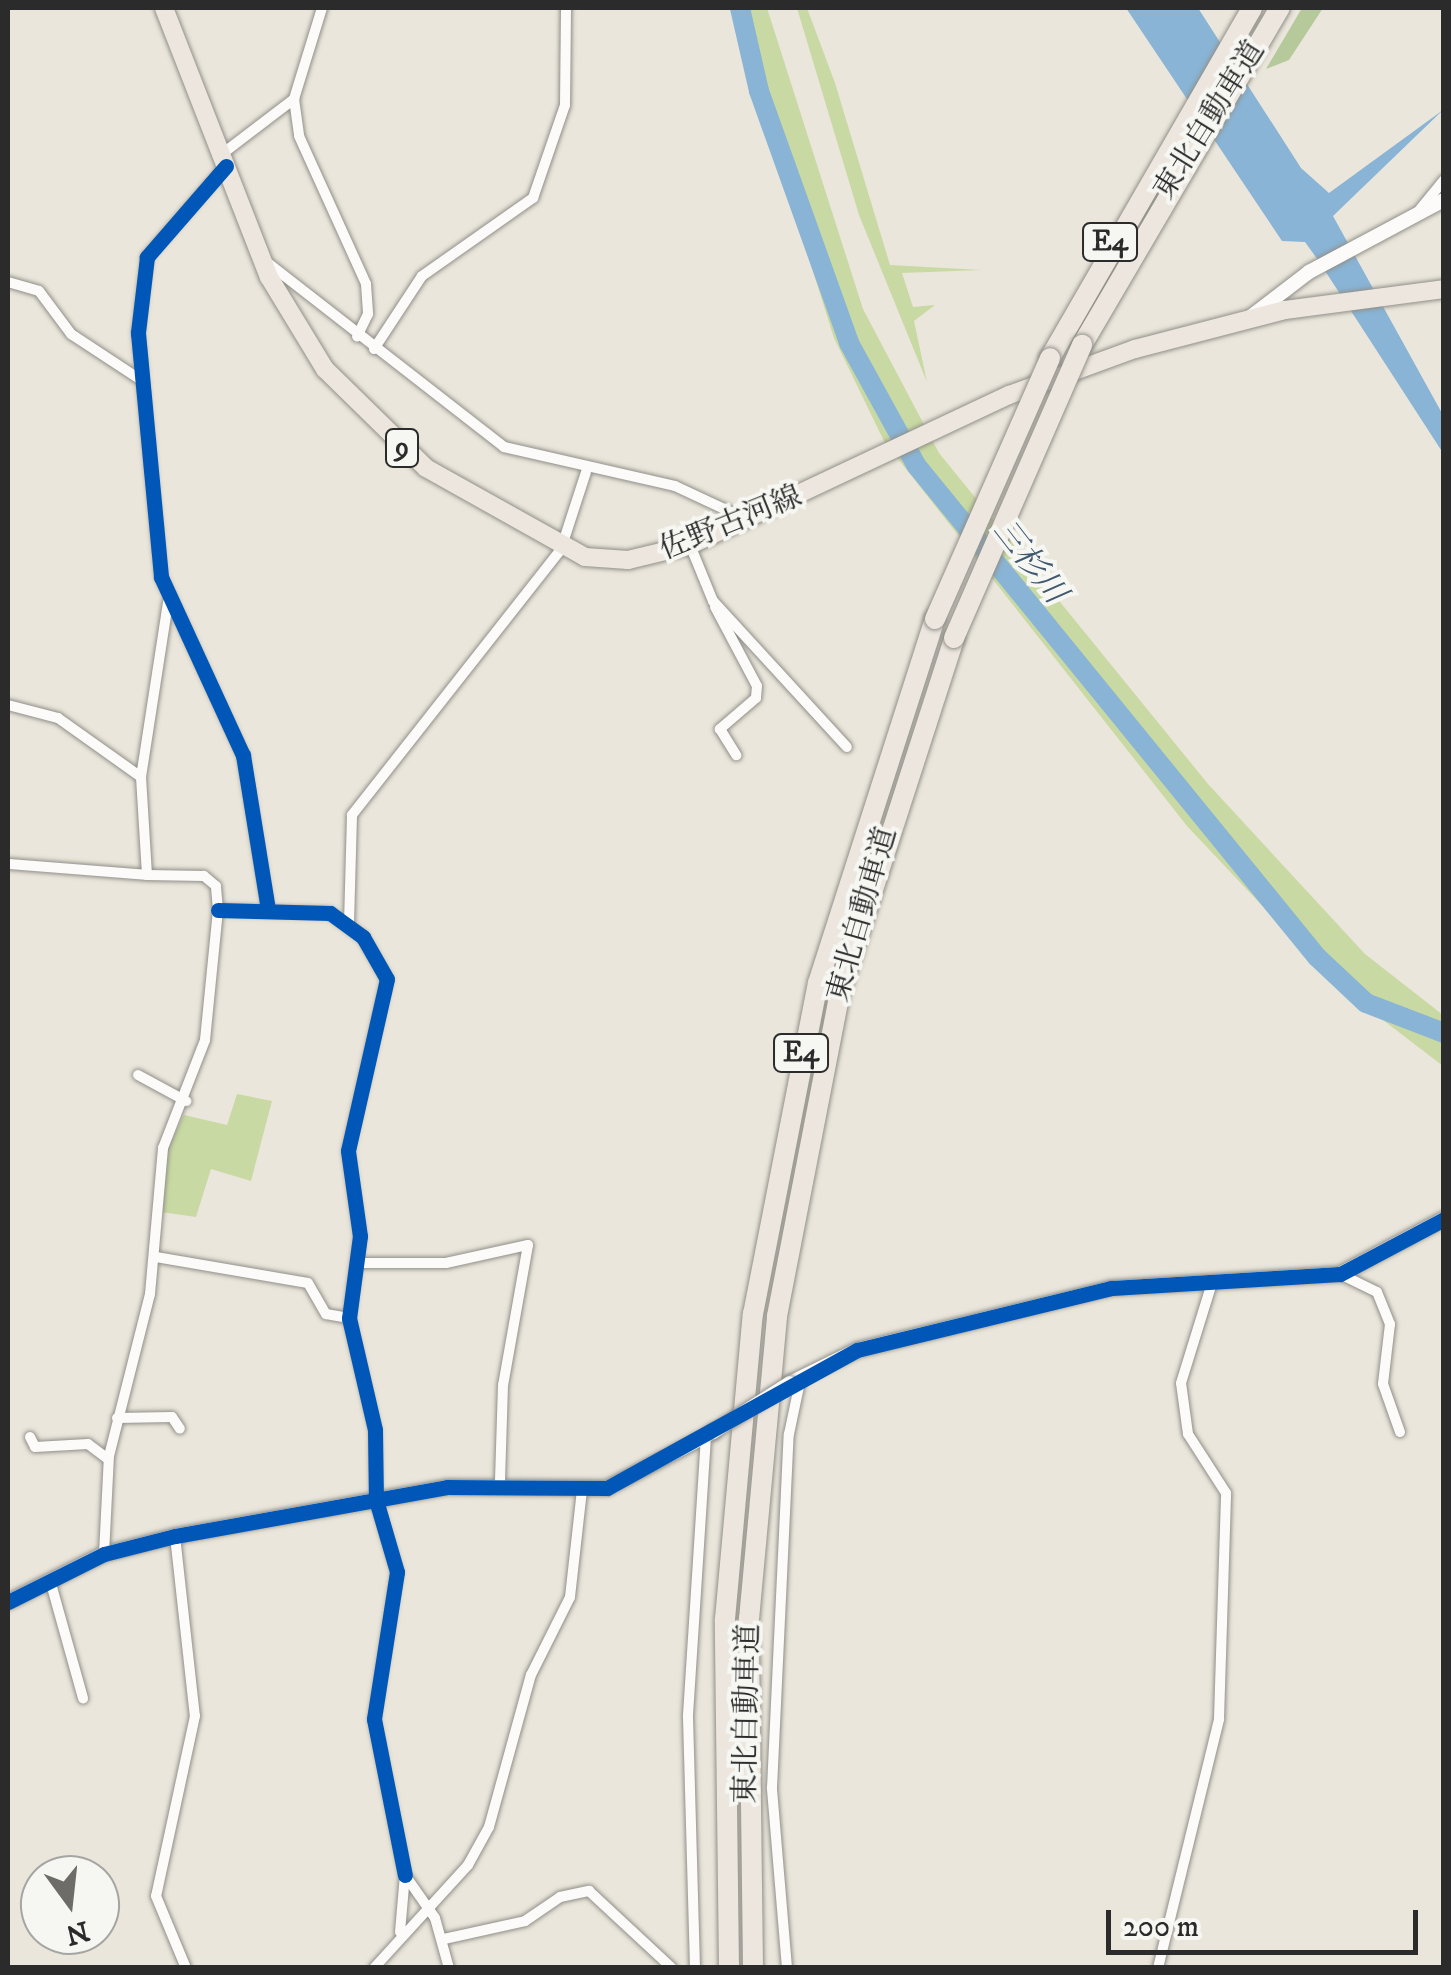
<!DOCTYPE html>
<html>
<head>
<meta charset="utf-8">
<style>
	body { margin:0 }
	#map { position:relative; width:1451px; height:1975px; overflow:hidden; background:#eae6db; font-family:"IM FELL DW Pica","Noto Serif JP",serif }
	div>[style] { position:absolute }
	.green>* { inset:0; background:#c9d9a3 }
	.forest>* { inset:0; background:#b5c99b }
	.water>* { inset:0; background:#89b4d5 }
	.river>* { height:20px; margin:-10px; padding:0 10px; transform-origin:10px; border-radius:10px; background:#89b4d5 }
	.roads { filter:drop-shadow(0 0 2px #908f89) drop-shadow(0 0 2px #908f89) }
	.minor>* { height:10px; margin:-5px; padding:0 5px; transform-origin:5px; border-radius:5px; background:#fcfbfa }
	.tertiary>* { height:14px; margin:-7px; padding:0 7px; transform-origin:7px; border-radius:7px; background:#fcfbfa }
	.primary>* { height:18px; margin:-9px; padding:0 9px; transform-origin:9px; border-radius:9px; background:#ede6de }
	.motorway>* { height:20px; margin:-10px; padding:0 10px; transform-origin:10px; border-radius:10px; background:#ede6de }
	.bridges { filter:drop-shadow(0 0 2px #908f89) drop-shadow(0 0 2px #908f89) }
	.tertiary-bridge>* { height:14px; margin:-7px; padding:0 7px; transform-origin:7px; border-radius:7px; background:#fcfbfa }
	.motorway-bridge>* { height:20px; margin:-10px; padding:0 10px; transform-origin:10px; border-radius:10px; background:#ede6de }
	.cycleway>* { height:15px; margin:-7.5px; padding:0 7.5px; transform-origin:7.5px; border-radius:7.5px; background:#0057b8 }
	span { translate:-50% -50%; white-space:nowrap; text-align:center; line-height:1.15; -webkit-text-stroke:8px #f6f6f2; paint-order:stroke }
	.shield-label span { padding:2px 8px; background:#f6f6f2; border:2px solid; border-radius:8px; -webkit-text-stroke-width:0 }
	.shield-label { font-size:28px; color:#2b2b2b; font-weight:700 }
	.street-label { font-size:30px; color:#2b2b2b }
	.water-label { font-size:32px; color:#40596e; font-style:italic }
	.frame { position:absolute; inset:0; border:10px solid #2b2b2b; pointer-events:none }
	.north { position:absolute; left:20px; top:1855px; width:100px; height:100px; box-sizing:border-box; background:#f6f6f2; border:2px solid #a5a5a2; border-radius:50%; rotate:165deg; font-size:28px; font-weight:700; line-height:40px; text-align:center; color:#2b2b2b }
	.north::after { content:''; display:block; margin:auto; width:35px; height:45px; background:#6e6c69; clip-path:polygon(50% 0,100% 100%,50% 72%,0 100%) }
	.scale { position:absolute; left:1106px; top:1910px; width:312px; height:45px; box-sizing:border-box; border:5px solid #2b2b2b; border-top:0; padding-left:12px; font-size:30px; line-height:35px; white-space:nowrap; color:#2b2b2b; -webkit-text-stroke:8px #f6f6f2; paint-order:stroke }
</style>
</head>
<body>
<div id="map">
	<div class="green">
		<i style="clip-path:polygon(730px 8px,767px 8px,863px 309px,939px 453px,1208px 784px,1365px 954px,1443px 1015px,1443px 1066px,1336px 984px,1187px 826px,884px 441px,834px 338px)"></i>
		<i style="clip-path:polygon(797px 8px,807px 8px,835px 83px,890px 265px,981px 270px,902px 273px,913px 307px,935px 305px,914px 321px,927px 382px,859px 215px)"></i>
		<i style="clip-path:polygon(237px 1094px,272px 1101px,251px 1181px,211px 1169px,196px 1217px,161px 1212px,166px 1153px,184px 1115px,227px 1125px)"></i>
	</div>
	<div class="forest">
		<i style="clip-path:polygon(1302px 8px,1323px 8px,1289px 60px,1266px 69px)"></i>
	</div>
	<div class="water">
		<i style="clip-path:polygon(1126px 8px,1198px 8px,1301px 168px,1329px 193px,1443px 110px,1333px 216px,1443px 415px,1443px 453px,1318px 260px,1305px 242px,1282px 241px)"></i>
	</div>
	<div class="river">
		<i style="left:740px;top:8px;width:85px;rotate:77.1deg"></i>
		<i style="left:759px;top:91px;width:268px;rotate:70.3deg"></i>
		<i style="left:849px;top:343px;width:139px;rotate:61.2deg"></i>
		<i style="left:916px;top:465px;width:635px;rotate:50.82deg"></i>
		<i style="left:1317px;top:957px;width:67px;rotate:43.2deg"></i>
		<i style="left:1366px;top:1003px;width:84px;rotate:21deg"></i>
	</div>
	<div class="roads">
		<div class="minor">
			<i style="left:322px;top:8px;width:95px;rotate:107.1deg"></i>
			<i style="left:294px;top:99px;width:37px;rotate:82deg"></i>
			<i style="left:299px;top:136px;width:162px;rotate:65.6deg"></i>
			<i style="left:366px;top:284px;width:30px;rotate:86deg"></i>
			<i style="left:368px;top:314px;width:25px;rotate:116deg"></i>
			<i style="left:222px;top:154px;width:91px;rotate:-37.4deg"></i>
			<i style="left:226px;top:166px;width:121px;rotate:131deg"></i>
			<i style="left:147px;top:257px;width:77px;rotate:96.8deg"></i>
			<i style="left:138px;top:333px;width:245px;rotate:84.6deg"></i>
			<i style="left:161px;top:577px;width:196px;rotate:65.3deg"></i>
			<i style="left:243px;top:755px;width:151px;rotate:80.8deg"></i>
			<i style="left:1417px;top:213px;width:43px;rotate:-50.7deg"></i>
			<i style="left:264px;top:260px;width:304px;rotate:37.9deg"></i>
			<i style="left:504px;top:447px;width:175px;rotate:12.8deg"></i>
			<i style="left:675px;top:486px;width:81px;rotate:25deg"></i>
			<i style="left:8px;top:282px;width:32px;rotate:16deg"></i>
			<i style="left:39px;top:291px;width:54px;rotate:53.3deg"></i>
			<i style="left:71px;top:334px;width:84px;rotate:33.3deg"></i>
			<i style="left:374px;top:349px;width:87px;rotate:-56.7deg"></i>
			<i style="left:422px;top:276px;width:136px;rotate:-35.1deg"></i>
			<i style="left:533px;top:198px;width:98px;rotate:-71deg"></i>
			<i style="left:565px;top:105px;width:97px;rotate:-89.4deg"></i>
			<i style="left:690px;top:545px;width:61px;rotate:67.7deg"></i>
			<i style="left:713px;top:601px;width:198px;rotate:47.5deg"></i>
			<i style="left:715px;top:607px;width:89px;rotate:62deg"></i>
			<i style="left:757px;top:686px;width:12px;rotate:95deg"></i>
			<i style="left:756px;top:698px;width:48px;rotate:139.3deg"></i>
			<i style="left:720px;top:729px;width:31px;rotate:58deg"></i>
			<i style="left:8px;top:705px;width:52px;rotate:14.6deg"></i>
			<i style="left:58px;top:718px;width:102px;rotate:35.4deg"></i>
			<i style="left:141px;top:777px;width:176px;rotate:-81.2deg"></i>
			<i style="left:8px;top:864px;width:139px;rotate:4.5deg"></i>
			<i style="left:218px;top:910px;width:112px;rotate:1.5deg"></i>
			<i style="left:330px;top:913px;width:41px;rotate:36deg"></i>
			<i style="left:363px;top:937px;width:48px;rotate:60.3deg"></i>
			<i style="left:387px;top:979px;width:176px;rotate:102.8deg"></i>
			<i style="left:348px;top:1151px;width:86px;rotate:82deg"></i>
			<i style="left:360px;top:1236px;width:83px;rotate:97.6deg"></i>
			<i style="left:349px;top:1318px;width:115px;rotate:76.9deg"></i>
			<i style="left:375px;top:1430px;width:70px;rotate:89.2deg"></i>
			<i style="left:376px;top:1500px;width:75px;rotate:73.7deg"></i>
			<i style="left:397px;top:1572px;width:149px;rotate:98.9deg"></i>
			<i style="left:374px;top:1719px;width:159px;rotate:78.8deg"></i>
			<i style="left:349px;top:923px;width:108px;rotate:-88.4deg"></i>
			<i style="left:352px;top:815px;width:338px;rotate:-51.8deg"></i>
			<i style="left:561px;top:549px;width:81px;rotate:-72deg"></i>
			<i style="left:138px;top:1075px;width:55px;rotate:28.4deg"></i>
			<i style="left:156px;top:1257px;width:154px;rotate:9.7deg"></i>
			<i style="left:308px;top:1283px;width:36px;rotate:60deg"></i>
			<i style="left:326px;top:1314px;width:23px;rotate:10deg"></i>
			<i style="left:359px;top:1263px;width:87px"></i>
			<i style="left:446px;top:1263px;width:84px;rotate:-12.4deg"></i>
			<i style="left:528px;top:1245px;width:142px;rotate:100.1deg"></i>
			<i style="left:503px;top:1385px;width:98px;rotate:91.8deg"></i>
			<i style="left:1340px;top:1274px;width:41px;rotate:25.9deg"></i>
			<i style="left:1377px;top:1292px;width:35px;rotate:68deg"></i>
			<i style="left:1390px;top:1324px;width:60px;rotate:96.7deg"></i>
			<i style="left:1383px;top:1384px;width:51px;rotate:70.5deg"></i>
			<i style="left:117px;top:1418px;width:55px;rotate:-1deg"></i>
			<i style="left:172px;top:1417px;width:14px;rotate:56deg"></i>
			<i style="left:30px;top:1437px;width:11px;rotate:63deg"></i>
			<i style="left:35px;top:1447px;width:53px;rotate:-3.2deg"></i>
			<i style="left:88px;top:1444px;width:25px;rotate:37deg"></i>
			<i style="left:175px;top:1536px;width:181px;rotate:83.7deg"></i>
			<i style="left:195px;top:1716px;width:184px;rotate:102.2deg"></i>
			<i style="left:156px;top:1896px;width:78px;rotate:67.4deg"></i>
			<i style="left:104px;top:1554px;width:98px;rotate:-87.1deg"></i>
			<i style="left:109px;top:1456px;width:167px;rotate:-75.8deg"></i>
			<i style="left:150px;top:1294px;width:147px;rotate:-84.9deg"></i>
			<i style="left:163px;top:1148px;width:116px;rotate:-68.7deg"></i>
			<i style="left:205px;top:1040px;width:131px;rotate:-84.3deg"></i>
			<i style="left:218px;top:910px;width:24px;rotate:-95deg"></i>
			<i style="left:216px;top:886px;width:16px;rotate:-140deg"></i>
			<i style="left:204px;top:876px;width:57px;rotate:-179deg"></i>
			<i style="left:147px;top:875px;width:98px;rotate:-93.5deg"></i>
			<i style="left:50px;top:1580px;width:123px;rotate:74.4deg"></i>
			<i style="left:400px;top:1932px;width:57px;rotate:-85deg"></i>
			<i style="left:405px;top:1875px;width:52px;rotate:55.1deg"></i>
			<i style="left:435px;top:1918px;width:52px;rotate:74.4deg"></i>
			<i style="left:444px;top:1939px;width:83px;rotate:-12.5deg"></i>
			<i style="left:525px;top:1921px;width:42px;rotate:-34.4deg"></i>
			<i style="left:560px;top:1897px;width:30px;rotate:-12deg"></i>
			<i style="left:589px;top:1891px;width:113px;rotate:42.9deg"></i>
			<i style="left:374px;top:1968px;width:139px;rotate:-47.6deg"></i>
			<i style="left:468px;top:1865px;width:43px;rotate:-61.1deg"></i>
			<i style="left:489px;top:1827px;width:158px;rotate:-74.6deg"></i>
			<i style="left:531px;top:1675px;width:87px;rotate:-63.4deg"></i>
			<i style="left:570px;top:1597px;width:108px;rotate:-83.6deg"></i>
			<i style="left:695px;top:1968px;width:253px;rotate:-91.6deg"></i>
			<i style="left:688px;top:1715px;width:280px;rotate:-86.3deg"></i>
			<i style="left:787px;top:1968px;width:181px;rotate:-94.8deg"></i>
			<i style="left:772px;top:1788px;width:354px;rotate:-87.3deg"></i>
			<i style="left:789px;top:1434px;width:58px;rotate:-78.1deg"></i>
			<i style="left:1158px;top:1968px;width:256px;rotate:-76.2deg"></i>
			<i style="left:1219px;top:1719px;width:226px;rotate:-88.2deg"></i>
			<i style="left:1226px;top:1493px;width:70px;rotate:-122.8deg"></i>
			<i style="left:1188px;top:1434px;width:51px;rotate:-97.8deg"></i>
			<i style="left:1181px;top:1383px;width:105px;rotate:-72.8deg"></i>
		</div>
		<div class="tertiary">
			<i style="left:1249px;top:318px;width:76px;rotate:-37.5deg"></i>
			<i style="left:1309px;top:272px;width:153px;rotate:-28.1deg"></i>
			<i style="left:790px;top:1383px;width:75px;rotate:-26.2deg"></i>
			<i style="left:857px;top:1350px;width:261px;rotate:-13.7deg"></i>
			<i style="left:1111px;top:1288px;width:229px;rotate:-3.5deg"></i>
			<i style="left:1340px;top:1274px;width:118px;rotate:-27.9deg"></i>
			<i style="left:8px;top:1602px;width:107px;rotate:-26.6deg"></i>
			<i style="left:104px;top:1554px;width:73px;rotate:-14.2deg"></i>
			<i style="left:175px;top:1536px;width:276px;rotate:-10.2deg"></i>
			<i style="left:447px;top:1487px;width:160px;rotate:0.4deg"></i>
			<i style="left:607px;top:1488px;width:120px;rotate:-27.8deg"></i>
		</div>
		<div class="primary">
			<i style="left:164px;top:8px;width:289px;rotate:68.7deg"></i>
			<i style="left:269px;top:277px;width:108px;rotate:58.7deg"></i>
			<i style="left:325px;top:369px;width:141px;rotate:44.4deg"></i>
			<i style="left:426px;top:468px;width:182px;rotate:29.2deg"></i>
			<i style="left:585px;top:557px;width:43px;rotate:4deg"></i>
			<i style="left:628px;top:560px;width:64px;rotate:-13.6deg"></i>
			<i style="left:690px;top:545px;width:353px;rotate:-25.2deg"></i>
			<i style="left:1009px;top:395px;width:134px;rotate:-20.1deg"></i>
			<i style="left:1135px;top:349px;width:155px;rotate:-14.6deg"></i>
			<i style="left:1285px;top:310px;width:160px;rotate:-7.5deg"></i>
		</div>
		<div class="motorway">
			<i style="left:1082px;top:345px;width:391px;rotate:-59.6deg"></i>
			<i style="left:1050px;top:358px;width:404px;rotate:-60deg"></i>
			<i style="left:729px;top:1968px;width:349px;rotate:-90.7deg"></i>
			<i style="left:725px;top:1619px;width:306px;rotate:-84.8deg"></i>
			<i style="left:753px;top:1314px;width:337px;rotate:-78.9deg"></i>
			<i style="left:818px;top:983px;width:382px;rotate:-72.2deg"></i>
			<i style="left:753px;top:1968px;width:349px;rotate:-90.7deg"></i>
			<i style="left:749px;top:1619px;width:304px;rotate:-84.7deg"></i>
			<i style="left:777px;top:1316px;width:330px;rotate:-79deg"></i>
			<i style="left:840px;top:992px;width:372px;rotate:-72.1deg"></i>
		</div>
	</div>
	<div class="bridges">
		<div class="tertiary-bridge">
			<i style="left:713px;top:1432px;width:91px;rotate:-32.5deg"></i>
		</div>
		<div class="motorway-bridge">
			<i style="left:935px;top:619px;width:285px;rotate:-66.2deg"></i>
			<i style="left:954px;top:638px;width:320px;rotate:-66.4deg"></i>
		</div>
	</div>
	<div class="cycleway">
		<i style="left:226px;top:166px;width:121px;rotate:131deg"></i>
		<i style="left:147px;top:257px;width:77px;rotate:96.8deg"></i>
		<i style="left:138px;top:333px;width:245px;rotate:84.6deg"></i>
		<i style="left:161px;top:577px;width:196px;rotate:65.3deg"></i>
		<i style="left:243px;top:755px;width:151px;rotate:80.8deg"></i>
		<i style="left:218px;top:910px;width:112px;rotate:1.5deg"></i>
		<i style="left:330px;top:913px;width:41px;rotate:36deg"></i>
		<i style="left:363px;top:937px;width:48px;rotate:60.3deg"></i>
		<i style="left:387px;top:979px;width:176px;rotate:102.8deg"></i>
		<i style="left:348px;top:1151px;width:86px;rotate:82deg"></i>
		<i style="left:360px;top:1236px;width:83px;rotate:97.6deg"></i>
		<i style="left:349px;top:1318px;width:115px;rotate:76.9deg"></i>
		<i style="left:375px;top:1430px;width:70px;rotate:89.2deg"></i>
		<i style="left:376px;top:1500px;width:75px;rotate:73.7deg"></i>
		<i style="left:397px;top:1572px;width:149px;rotate:98.9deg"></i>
		<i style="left:374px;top:1719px;width:159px;rotate:78.8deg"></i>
		<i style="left:8px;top:1602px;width:107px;rotate:-26.6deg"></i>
		<i style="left:104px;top:1554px;width:73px;rotate:-14.2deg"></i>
		<i style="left:175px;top:1536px;width:276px;rotate:-10.2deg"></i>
		<i style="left:447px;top:1487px;width:160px;rotate:0.4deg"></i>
		<i style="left:607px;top:1488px;width:286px;rotate:-28.9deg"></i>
		<i style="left:857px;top:1350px;width:261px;rotate:-13.7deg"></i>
		<i style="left:1111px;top:1288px;width:229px;rotate:-3.5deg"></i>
		<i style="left:1340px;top:1274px;width:118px;rotate:-27.9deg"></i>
	</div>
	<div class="shield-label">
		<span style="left:1110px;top:242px">E4</span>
		<span style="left:402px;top:448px">9</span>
		<span style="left:801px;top:1053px">E4</span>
	</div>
	<div class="street-label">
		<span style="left:1210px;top:121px;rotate:-58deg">東北自動車道</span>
		<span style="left:731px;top:524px;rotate:-22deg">佐野古河線</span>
		<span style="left:863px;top:915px;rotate:-74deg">東北自動車道</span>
		<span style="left:748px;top:1714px;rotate:-89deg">東北自動車道</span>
	</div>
	<div class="water-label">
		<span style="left:1029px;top:562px;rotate:52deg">三杉川</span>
	</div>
	<div class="frame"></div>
	<div class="north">N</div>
	<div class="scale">200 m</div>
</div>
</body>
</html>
